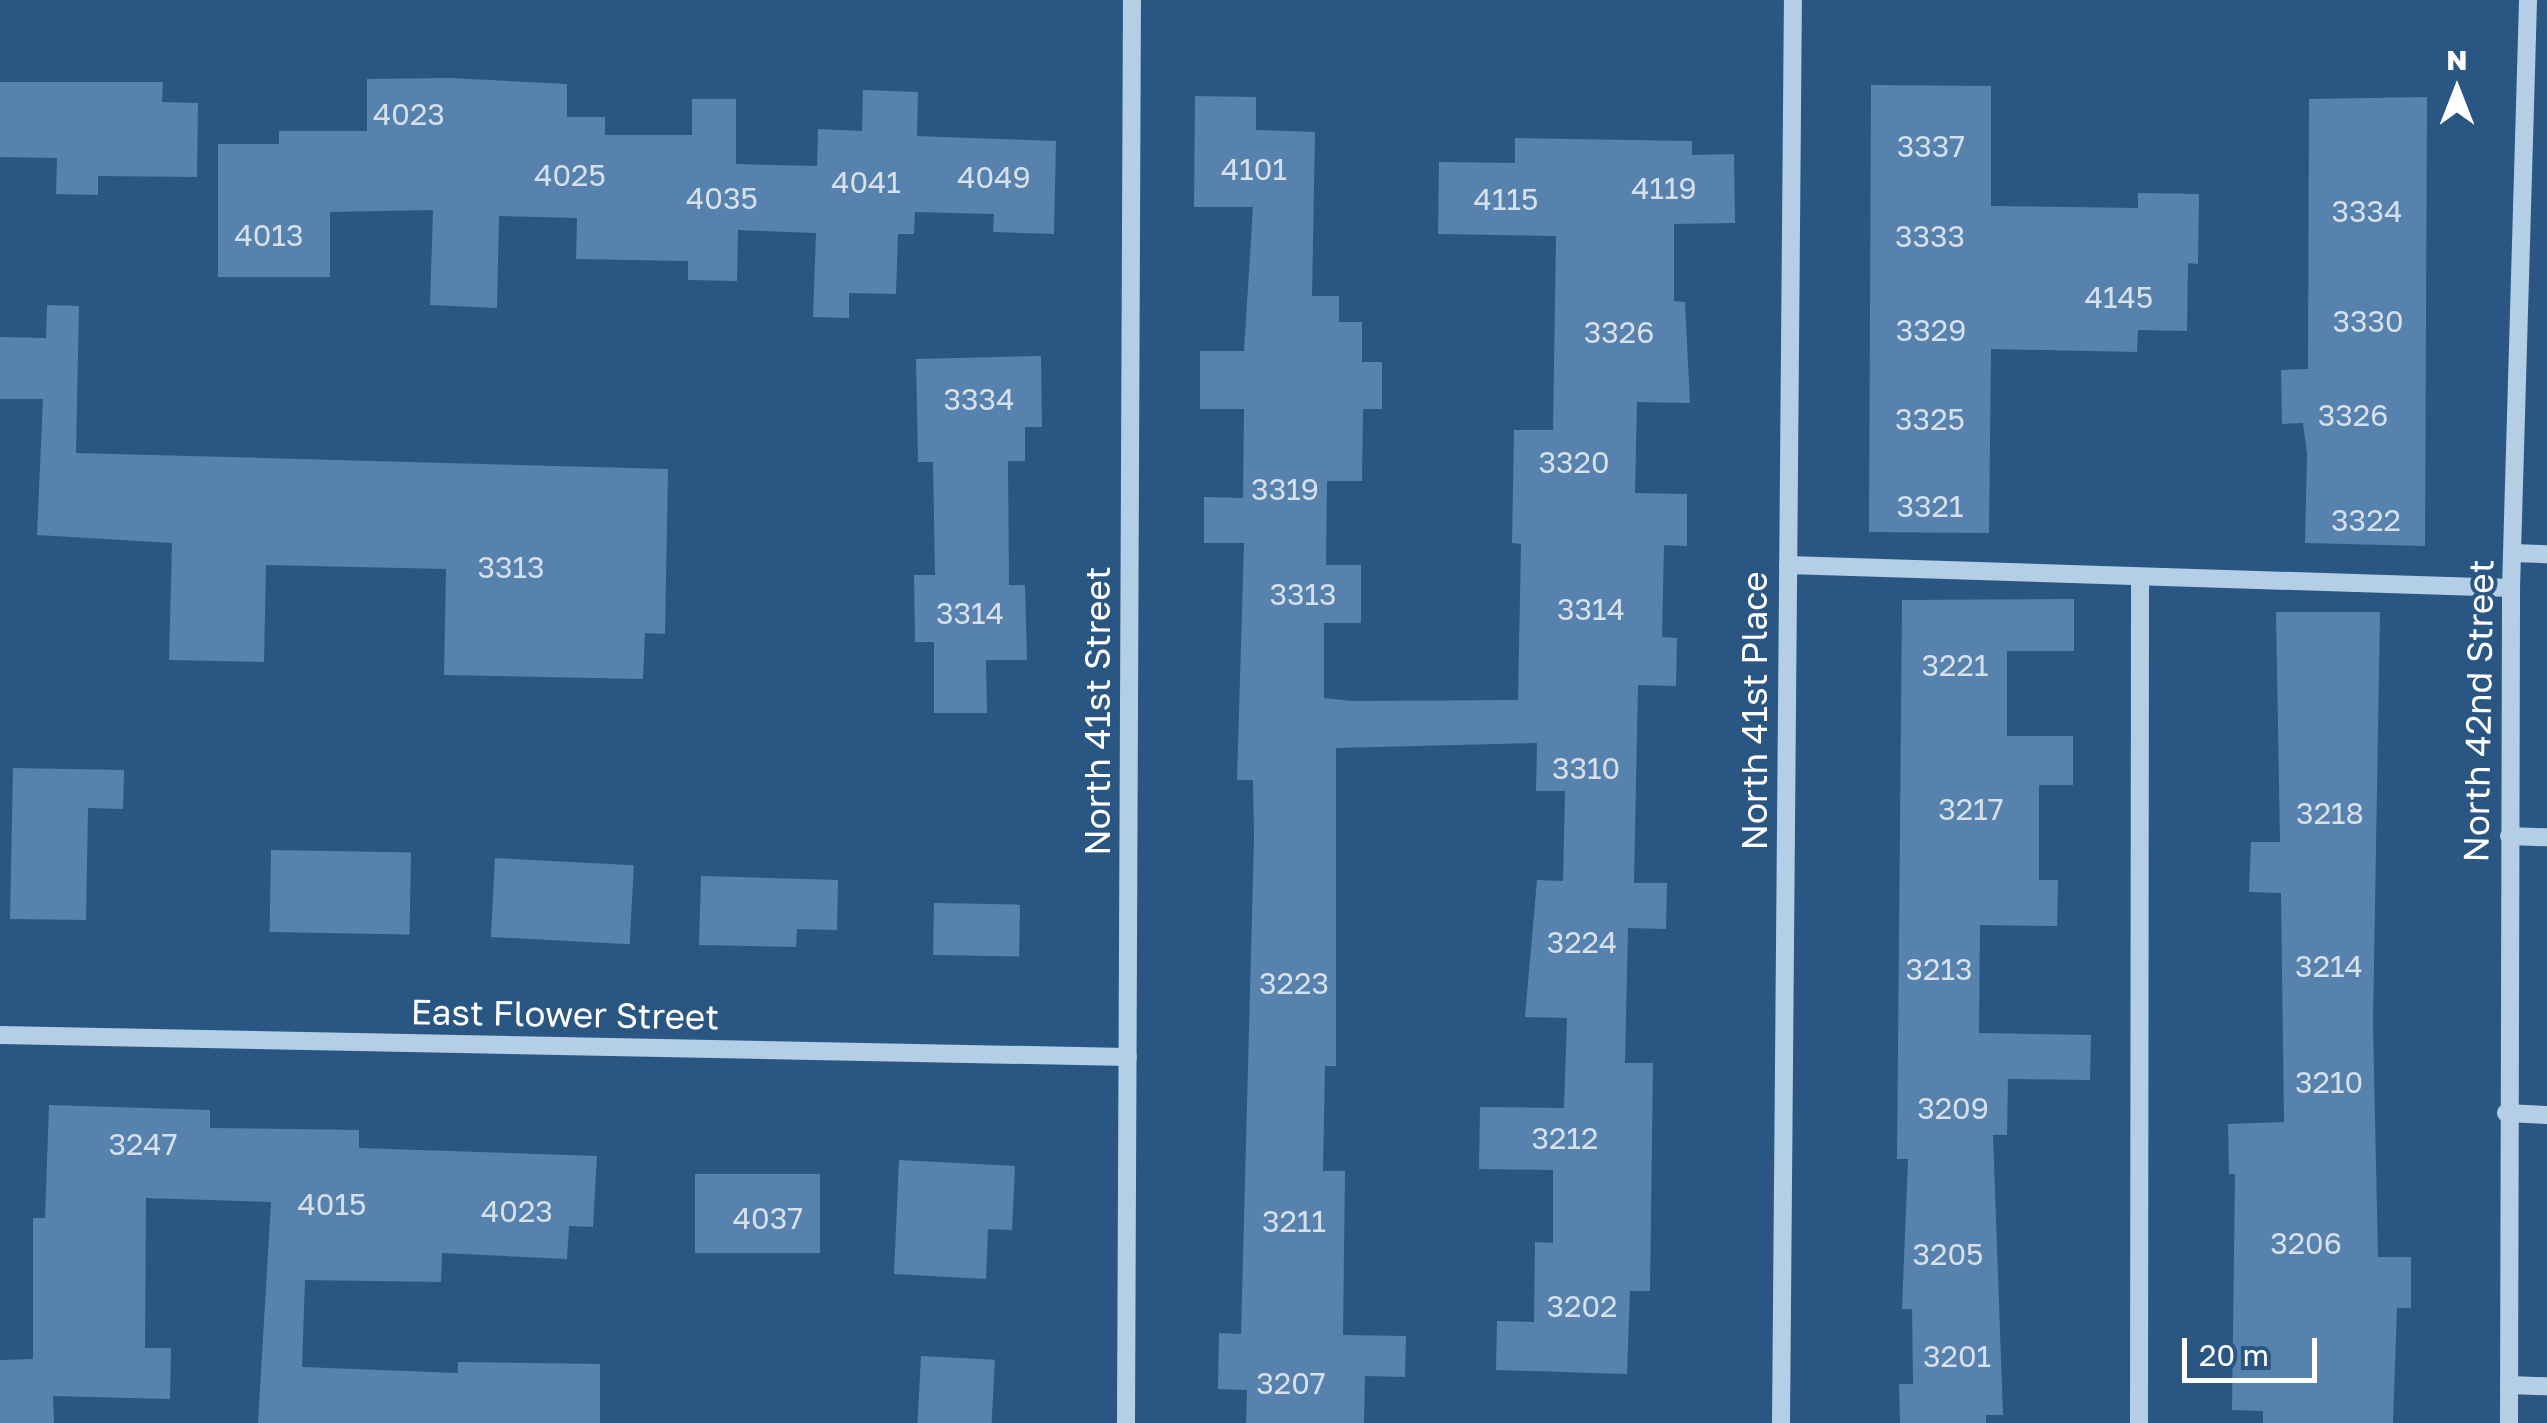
<!DOCTYPE html>
<html>
<head>
<meta charset="utf-8">
<style>
	body { margin:0 }
	#map { position:relative; width:2547px; height:1423px; overflow:hidden; background:#2a5683; font-family:"Golos Text",sans-serif }
	div>[style] { position:absolute }
	.building>* { inset:0; background:#5682ad; transform-origin:0 0 }
	.minor>* { height:18px; margin:-9px; padding:0 9px; transform-origin:9px; border-radius:9px; background:#b4cee6 }
	span { translate:-50% -50%; white-space:nowrap; text-align:center; line-height:1.15; -webkit-text-stroke:8px #2a5683; paint-order:stroke }
	.number-label { font-size:30px; color:#d5e0ea }
	.number-label span { -webkit-text-stroke-width:0 }
	.street-label { font-size:35px; color:#fff }
	.north { position:absolute; left:2407px; top:40px; width:100px; height:100px; -webkit-text-stroke:8px #2a5683; paint-order:stroke; rotate:0deg; font-size:28px; font-weight:700; line-height:40px; text-align:center; color:#fff }
	.north::after { content:''; display:block; margin:auto; width:35px; height:45px; background:#fff; clip-path:polygon(50% 0,100% 100%,50% 72%,0 100%) }
	.scale { position:absolute; left:2182px; top:1338px; width:135px; height:45px; box-sizing:border-box; border:5px solid #fff; border-top:0; padding-left:12px; font-size:30px; line-height:35px; white-space:nowrap; color:#fff; -webkit-text-stroke:8px #2a5683; paint-order:stroke }
</style>
</head>
<body>
<div id="map">
	<div class="building">
		<i style="clip-path:polygon(450px 78px,567px 84px,567px 117px,605px 117px,605px 135px,692px 135px,692px 99px,736px 99px,736px 164px,817px 166px,818px 129px,862px 131px,863px 90px,918px 92px,917px 136px,1056px 141px,1054px 234px,993px 232px,994px 214px,915px 212px,914px 234px,898px 234px,896px 294px,849px 293px,849px 318px,813px 317px,816px 233px,738px 230px,737px 281px,688px 280px,688px 261px,576px 259px,577px 218px,499px 216px,497px 308px,430px 305px,433px 210px,330px 212px,330px 277px,218px 277px,218px 144px,279px 144px,279px 131px,367px 131px,367px 79px)"></i>
		<i style="clip-path:polygon(0 82px,163px 82px,162px 102px,198px 103px,197px 177px,98px 176px,98px 195px,56px 194px,57px 158px,0 157px)"></i>
		<i style="clip-path:polygon(1871px 85px,1991px 86px,1991px 206px,2138px 208px,2138px 193px,2199px 194px,2198px 264px,2188px 263px,2187px 331px,2138px 330px,2137px 352px,1991px 349px,1989px 533px,1869px 532px)"></i>
		<i style="clip-path:polygon(1195px 96px,1256px 97px,1256px 130px,1315px 132px,1312px 296px,1339px 296px,1339px 322px,1362px 322px,1362px 362px,1382px 362px,1382px 409px,1363px 409px,1362px 481px,1327px 481px,1326px 565px,1361px 565px,1361px 623px,1324px 623px,1324px 698px,1352px 701px,1518px 700px,1521px 544px,1512px 543px,1514px 430px,1553px 430px,1556px 236px,1438px 234px,1439px 162px,1515px 163px,1515px 138px,1692px 141px,1692px 155px,1734px 154px,1735px 223px,1674px 224px,1674px 301px,1685px 302px,1690px 403px,1637px 402px,1635px 493px,1687px 494px,1687px 546px,1664px 545px,1662px 637px,1677px 638px,1676px 686px,1638px 685px,1634px 883px,1667px 883px,1666px 929px,1628px 928px,1625px 1063px,1653px 1063px,1650px 1291px,1630px 1291px,1627px 1374px,1496px 1370px,1497px 1321px,1534px 1322px,1535px 1242px,1553px 1243px,1553px 1170px,1479px 1169px,1480px 1107px,1564px 1108px,1567px 1018px,1525px 1017px,1537px 880px,1563px 881px,1565px 791px,1536px 791px,1537px 743px,1336px 748px,1336px 1066px,1325px 1066px,1323px 1171px,1345px 1171px,1343px 1335px,1406px 1336px,1405px 1377px,1365px 1376px,1364px 1423px,1246px 1423px,1247px 1390px,1218px 1389px,1219px 1333px,1241px 1334px,1254px 838px,1253px 780px,1237px 780px,1244px 543px,1204px 543px,1204px 497px,1243px 498px,1244px 409px,1200px 409px,1200px 351px,1244px 351px,1253px 207px,1194px 207px)"></i>
		<i style="clip-path:polygon(2427px 97px,2425px 546px,2305px 543px,2307px 454px,2303px 423px,2282px 424px,2281px 370px,2308px 369px,2309px 99px)"></i>
		<i style="clip-path:polygon(47px 305px,79px 306px,76px 453px,668px 469px,665px 634px,645px 633px,643px 679px,444px 675px,446px 569px,266px 565px,264px 662px,169px 660px,172px 543px,37px 535px,43px 399px,0 399px,0 337px,46px 338px)"></i>
		<i style="clip-path:polygon(1041px 356px,1042px 427px,1025px 427px,1025px 461px,1008px 461px,1009px 585px,1025px 585px,1027px 660px,986px 660px,987px 713px,934px 713px,934px 642px,915px 642px,914px 575px,935px 575px,933px 462px,918px 462px,916px 359px)"></i>
		<i style="clip-path:polygon(2074px 599px,2074px 651px,2007px 651px,2007px 736px,2073px 736px,2073px 785px,2039px 785px,2039px 880px,2058px 880px,2057px 926px,1980px 925px,1979px 1033px,2091px 1035px,2090px 1080px,2008px 1079px,2007px 1135px,1993px 1135px,2003px 1415px,1986px 1415px,1986px 1423px,1900px 1423px,1899px 1384px,1913px 1384px,1912px 1309px,1902px 1309px,1908px 1159px,1897px 1159px,1902px 600px)"></i>
		<i style="clip-path:polygon(2276px 612px,2380px 612px,2373px 1024px,2378px 1257px,2411px 1257px,2411px 1308px,2397px 1308px,2393px 1423px,2263px 1423px,2263px 1411px,2232px 1410px,2235px 1174px,2229px 1174px,2228px 1124px,2284px 1122px,2281px 893px,2249px 892px,2251px 842px,2280px 842px)"></i>
		<i style="clip-path:polygon(13px 768px,124px 770px,123px 809px,88px 808px,86px 920px,10px 919px)"></i>
		<i style="left:271px;top:850px;width:140px;height:82px;rotate:1deg"></i>
		<i style="left:495px;top:858px;width:139px;height:79px;rotate:3deg"></i>
		<i style="clip-path:polygon(701px 876px,838px 880px,837px 930px,797px 929px,796px 947px,699px 945px)"></i>
		<i style="left:934px;top:903px;width:86px;height:52px;rotate:1deg"></i>
		<i style="clip-path:polygon(49px 1105px,210px 1110px,210px 1128px,359px 1130px,359px 1148px,597px 1156px,593px 1227px,569px 1226px,567px 1259px,442px 1253px,441px 1282px,305px 1280px,302px 1367px,458px 1373px,458px 1362px,600px 1364px,600px 1423px,258px 1423px,271px 1202px,146px 1198px,145px 1348px,171px 1348px,170px 1399px,53px 1396px,54px 1423px,0 1423px,0 1360px,33px 1359px,33px 1218px,45px 1218px)"></i>
		<i style="clip-path:polygon(899px 1160px,1015px 1166px,1012px 1230px,988px 1229px,986px 1279px,894px 1274px)"></i>
		<i style="left:695px;top:1174px;width:125px;height:79px"></i>
		<i style="left:921px;top:1356px;width:74px;height:67px;rotate:3deg"></i>
	</div>
	<div class="minor">
		<i style="left:2512px;top:553px;width:35px;rotate:2deg"></i>
		<i style="left:1788px;top:565px;width:723px;rotate:1.82deg"></i>
		<i style="left:2509px;top:836px;width:38px;rotate:2deg"></i>
		<i style="left:0;top:1035px;width:1128px;rotate:1.12deg"></i>
		<i style="left:2506px;top:1113px;width:41px;rotate:2.8deg"></i>
		<i style="left:2509px;top:1385px;width:38px;rotate:2deg"></i>
		<i style="left:1126px;top:1423px;width:1423px;rotate:-89.76deg"></i>
		<i style="left:1781px;top:1423px;width:1423px;rotate:-89.52deg"></i>
		<i style="left:2139px;top:1423px;width:845px;rotate:-89.93deg"></i>
		<i style="left:2509px;top:1423px;width:835px;rotate:-89.86deg"></i>
		<i style="left:2511px;top:588px;width:588px;rotate:-88.34deg"></i>
	</div>
	<div class="number-label">
		<span style="left:409px;top:114px">4023</span>
		<span style="left:1931px;top:146px">3337</span>
		<span style="left:1254px;top:169px">4101</span>
		<span style="left:570px;top:175px">4025</span>
		<span style="left:994px;top:177px">4049</span>
		<span style="left:866px;top:182px">4041</span>
		<span style="left:1664px;top:188px">4119</span>
		<span style="left:722px;top:198px">4035</span>
		<span style="left:1506px;top:199px">4115</span>
		<span style="left:2367px;top:211px">3334</span>
		<span style="left:269px;top:235px">4013</span>
		<span style="left:1930px;top:236px">3333</span>
		<span style="left:2119px;top:297px">4145</span>
		<span style="left:2368px;top:321px">3330</span>
		<span style="left:1931px;top:330px">3329</span>
		<span style="left:1619px;top:332px">3326</span>
		<span style="left:979px;top:399px">3334</span>
		<span style="left:2353px;top:415px">3326</span>
		<span style="left:1930px;top:419px">3325</span>
		<span style="left:1574px;top:462px">3320</span>
		<span style="left:1285px;top:489px">3319</span>
		<span style="left:1930px;top:506px">3321</span>
		<span style="left:2366px;top:520px">3322</span>
		<span style="left:511px;top:567px">3313</span>
		<span style="left:1303px;top:594px">3313</span>
		<span style="left:1591px;top:609px">3314</span>
		<span style="left:970px;top:613px">3314</span>
		<span style="left:1955px;top:665px">3221</span>
		<span style="left:1586px;top:768px">3310</span>
		<span style="left:1971px;top:809px">3217</span>
		<span style="left:2330px;top:813px">3218</span>
		<span style="left:1582px;top:942px">3224</span>
		<span style="left:2329px;top:966px">3214</span>
		<span style="left:1939px;top:969px">3213</span>
		<span style="left:1294px;top:983px">3223</span>
		<span style="left:2329px;top:1082px">3210</span>
		<span style="left:1953px;top:1108px">3209</span>
		<span style="left:1565px;top:1138px">3212</span>
		<span style="left:143px;top:1144px">3247</span>
		<span style="left:332px;top:1204px">4015</span>
		<span style="left:517px;top:1211px">4023</span>
		<span style="left:768px;top:1218px">4037</span>
		<span style="left:1294px;top:1221px">3211</span>
		<span style="left:2306px;top:1243px">3206</span>
		<span style="left:1948px;top:1254px">3205</span>
		<span style="left:1582px;top:1306px">3202</span>
		<span style="left:1957px;top:1356px">3201</span>
		<span style="left:1291px;top:1383px">3207</span>
	</div>
	<div class="street-label">
		<span style="left:1097px;top:711px;rotate:-90deg">North 41st Street</span>
		<span style="left:1754px;top:711px;rotate:-90deg">North 41st Place</span>
		<span style="left:2478px;top:711px;rotate:-89deg">North 42nd Street</span>
		<span style="left:565px;top:1014px;rotate:1deg">East Flower Street</span>
	</div>
	<div class="north">N</div>
	<div class="scale">20 m</div>
</div>
</body>
</html>
